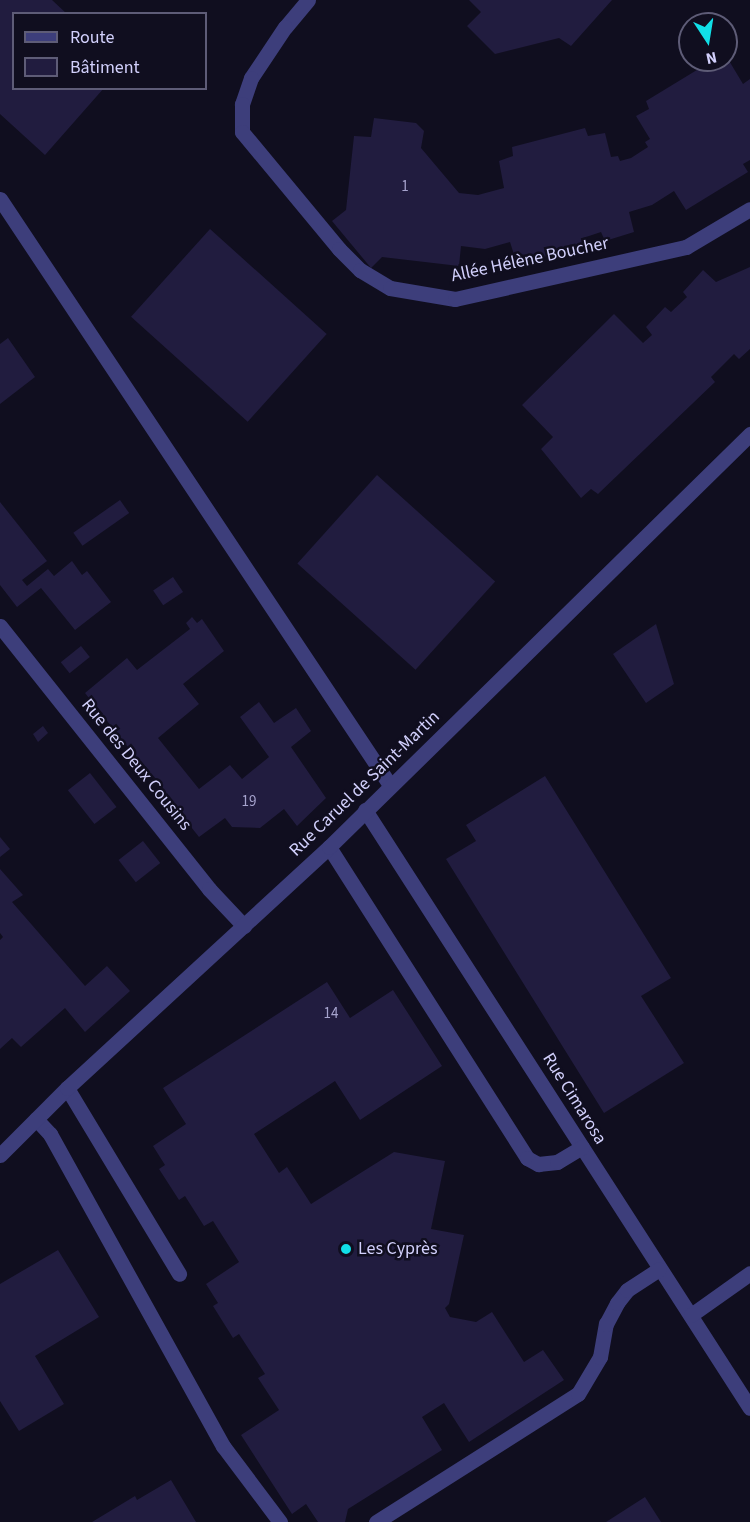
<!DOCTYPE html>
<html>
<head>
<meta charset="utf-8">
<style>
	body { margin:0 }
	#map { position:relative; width:750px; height:1522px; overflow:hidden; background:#100e1f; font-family:"Source Sans 3",sans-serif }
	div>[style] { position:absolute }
	.building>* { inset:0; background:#211c3f; transform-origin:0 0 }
	.minor>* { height:15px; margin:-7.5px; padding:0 7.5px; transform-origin:7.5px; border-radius:7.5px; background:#3d3e7b }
	.dots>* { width:16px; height:16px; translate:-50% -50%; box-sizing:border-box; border:3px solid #100e1f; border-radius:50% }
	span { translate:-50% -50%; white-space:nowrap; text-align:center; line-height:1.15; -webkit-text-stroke:5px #100e1f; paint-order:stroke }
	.number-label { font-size:15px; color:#a6a3cd }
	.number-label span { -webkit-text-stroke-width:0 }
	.street-label { font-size:18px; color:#d2d0fc }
	.poi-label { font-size:18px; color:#d2d0fc }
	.left { translate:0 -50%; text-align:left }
	.legend { position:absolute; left:12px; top:12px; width:195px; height:78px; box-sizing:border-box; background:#100e1f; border:2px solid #5e5c77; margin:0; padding:8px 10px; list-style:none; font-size:18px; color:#d2d0fc }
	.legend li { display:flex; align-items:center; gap:12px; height:30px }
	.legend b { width:30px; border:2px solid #5e5c77 }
	.north { position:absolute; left:678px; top:12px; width:60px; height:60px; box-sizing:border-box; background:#100e1f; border:2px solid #5e5c77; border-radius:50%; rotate:168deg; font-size:16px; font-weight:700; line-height:24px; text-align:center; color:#d2d0fc }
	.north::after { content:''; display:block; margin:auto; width:21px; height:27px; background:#11dfe7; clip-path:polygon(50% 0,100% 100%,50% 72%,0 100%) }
</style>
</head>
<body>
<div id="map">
	<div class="building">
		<i style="clip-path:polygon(0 0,52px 0,67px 14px,14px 14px,14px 88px,104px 88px,45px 155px,0 114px)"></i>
		<i style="clip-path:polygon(469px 0,612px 0,571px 46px,559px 38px,495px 54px,467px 26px,481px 12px)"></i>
		<i style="clip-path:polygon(728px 59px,743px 84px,750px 79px,750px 160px,743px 164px,748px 172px,686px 210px,674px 191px,652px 205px,629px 212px,634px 232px,605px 241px,601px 232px,583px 238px,585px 246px,517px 264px,510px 242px,485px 249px,461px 246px,459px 266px,382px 257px,371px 268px,332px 221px,346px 210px,354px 136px,371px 137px,374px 118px,416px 123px,424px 131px,421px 148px,459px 193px,478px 195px,504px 188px,499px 161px,513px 156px,512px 147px,585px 128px,588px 136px,605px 133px,611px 157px,618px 156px,620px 161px,631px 158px,648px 147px,645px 142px,650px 139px,636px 116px,649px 109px,646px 101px,710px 62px,714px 69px)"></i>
		<i style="left:210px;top:229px;width:157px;height:118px;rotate:42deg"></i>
		<i style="clip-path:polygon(750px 267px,750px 349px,739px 359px,734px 354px,711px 377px,715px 382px,598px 494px,591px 489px,581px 498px,541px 449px,553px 437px,522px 405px,614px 314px,643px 343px,652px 335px,646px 327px,665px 307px,671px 312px,687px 297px,683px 292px,703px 270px,716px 282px)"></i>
		<i style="clip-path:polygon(8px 338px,35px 377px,0 404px,0 344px)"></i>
		<i style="left:377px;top:475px;width:159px;height:119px;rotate:42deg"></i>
		<i style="left:120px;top:500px;width:16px;height:57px;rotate:55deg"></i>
		<i style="clip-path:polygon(0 502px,47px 561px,22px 580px,27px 586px,48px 569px,54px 576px,72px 561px,82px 575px,87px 571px,111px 602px,75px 630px,41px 588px,17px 607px,0 585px)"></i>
		<i style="left:173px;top:577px;width:18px;height:24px;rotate:56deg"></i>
		<i style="clip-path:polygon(192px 617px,197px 623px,202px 619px,224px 651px,183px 684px,199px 704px,158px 738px,199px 789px,230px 765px,242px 779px,269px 757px,240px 717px,259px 702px,274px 723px,296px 708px,311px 731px,291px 747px,326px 798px,297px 826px,284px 809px,260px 828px,232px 827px,225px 818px,199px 837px,85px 693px,127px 658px,137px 670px,190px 629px,186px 623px)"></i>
		<i style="clip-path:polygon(656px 624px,674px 684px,646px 703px,613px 654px)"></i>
		<i style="left:81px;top:646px;width:14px;height:26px;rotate:51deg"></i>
		<i style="clip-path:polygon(43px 726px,48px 733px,38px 742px,33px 734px)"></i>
		<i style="left:90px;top:773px;width:43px;height:28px;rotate:52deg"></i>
		<i style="clip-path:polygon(545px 776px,671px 978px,641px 996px,684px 1063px,604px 1113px,446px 859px,476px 841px,466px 825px)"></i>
		<i style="clip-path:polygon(0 837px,10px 849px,0 857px)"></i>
		<i style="left:143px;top:841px;width:28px;height:31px;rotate:52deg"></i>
		<i style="clip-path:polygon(0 869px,23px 895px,12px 902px,85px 986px,107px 966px,130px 991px,85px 1032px,65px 1008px,21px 1047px,12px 1038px,0 1049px,0 940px,3px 937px,0 933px)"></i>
		<i style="clip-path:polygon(327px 982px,350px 1018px,393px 990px,442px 1066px,360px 1120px,335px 1081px,254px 1134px,279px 1173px,287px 1167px,311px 1204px,394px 1152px,445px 1161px,431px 1229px,464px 1235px,449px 1304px,445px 1308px,450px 1317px,476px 1322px,492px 1312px,524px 1362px,543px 1350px,564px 1380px,469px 1442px,444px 1403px,422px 1417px,442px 1450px,348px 1509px,345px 1522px,318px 1522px,306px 1504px,292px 1514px,241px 1435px,279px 1410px,258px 1378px,265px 1374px,239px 1334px,233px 1338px,213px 1306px,218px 1303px,206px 1284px,239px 1262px,213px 1221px,204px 1226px,185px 1196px,179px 1200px,159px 1169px,165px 1165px,153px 1146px,186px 1124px,163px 1088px)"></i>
		<i style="clip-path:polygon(58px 1250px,99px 1317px,35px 1356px,64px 1404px,19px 1431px,0 1401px,0 1284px)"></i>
		<i style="clip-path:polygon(171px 1480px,196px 1522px,92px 1522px,135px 1496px,137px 1500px)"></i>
		<i style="clip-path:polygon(645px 1497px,661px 1522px,606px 1522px)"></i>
	</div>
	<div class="minor">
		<i style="left:308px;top:0;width:35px;rotate:130deg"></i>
		<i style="left:285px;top:27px;width:61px;rotate:123.7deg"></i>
		<i style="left:251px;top:78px;width:28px;rotate:109deg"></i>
		<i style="left:242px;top:104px;width:28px;rotate:90deg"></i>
		<i style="left:242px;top:132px;width:152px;rotate:50.3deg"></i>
		<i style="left:339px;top:249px;width:30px;rotate:45deg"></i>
		<i style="left:360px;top:270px;width:35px;rotate:31deg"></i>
		<i style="left:390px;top:288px;width:66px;rotate:9.6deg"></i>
		<i style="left:455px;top:299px;width:237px;rotate:-12.7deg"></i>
		<i style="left:686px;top:247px;width:74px;rotate:-30.7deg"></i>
		<i style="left:0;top:199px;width:704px;rotate:56.36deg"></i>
		<i style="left:0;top:626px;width:336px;rotate:51.5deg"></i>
		<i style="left:209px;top:889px;width:51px;rotate:46.6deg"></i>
		<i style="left:365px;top:810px;width:711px;rotate:57.23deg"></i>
		<i style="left:329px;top:847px;width:369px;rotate:57.5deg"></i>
		<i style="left:527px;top:1158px;width:13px;rotate:29deg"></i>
		<i style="left:538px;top:1164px;width:19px;rotate:-6deg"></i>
		<i style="left:557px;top:1162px;width:29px;rotate:-31deg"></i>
		<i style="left:67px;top:1088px;width:217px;rotate:58.9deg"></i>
		<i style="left:36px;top:1119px;width:21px;rotate:47deg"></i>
		<i style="left:50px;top:1134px;width:357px;rotate:61deg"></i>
		<i style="left:223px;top:1446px;width:95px;rotate:53.1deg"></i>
		<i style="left:0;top:1155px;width:95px;rotate:-45deg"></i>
		<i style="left:67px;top:1088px;width:356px;rotate:-42.6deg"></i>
		<i style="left:329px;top:847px;width:590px;rotate:-44.45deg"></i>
		<i style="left:691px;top:1315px;width:72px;rotate:-35.4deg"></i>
		<i style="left:376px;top:1522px;width:239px;rotate:-32.4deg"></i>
		<i style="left:578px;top:1394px;width:43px;rotate:-59.3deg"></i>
		<i style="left:600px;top:1357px;width:34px;rotate:-80deg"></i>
		<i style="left:606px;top:1324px;width:24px;rotate:-62deg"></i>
		<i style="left:617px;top:1303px;width:16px;rotate:-52deg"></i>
		<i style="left:627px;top:1290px;width:38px;rotate:-33deg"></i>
	</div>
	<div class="dots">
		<i style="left:346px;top:1249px;background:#11dfe7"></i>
	</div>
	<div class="number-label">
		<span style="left:405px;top:187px">1</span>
		<span style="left:249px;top:802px">19</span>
		<span style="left:331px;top:1014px">14</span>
	</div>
	<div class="street-label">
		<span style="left:530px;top:260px;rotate:-12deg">Allée Hélène Boucher</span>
		<span style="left:136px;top:765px;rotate:51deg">Rue des Deux Cousins</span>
		<span style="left:365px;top:784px;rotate:-44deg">Rue Caruel de Saint-Martin</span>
		<span style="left:574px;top:1099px;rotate:58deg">Rue Cimarosa</span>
	</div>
	<div class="poi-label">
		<span class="left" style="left:358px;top:1249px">Les Cyprès</span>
	</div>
	<ul class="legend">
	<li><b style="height:8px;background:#3d3e7b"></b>Route</li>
	<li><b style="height:16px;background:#211c3f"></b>Bâtiment</li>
	</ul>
	<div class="north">N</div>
</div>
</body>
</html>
